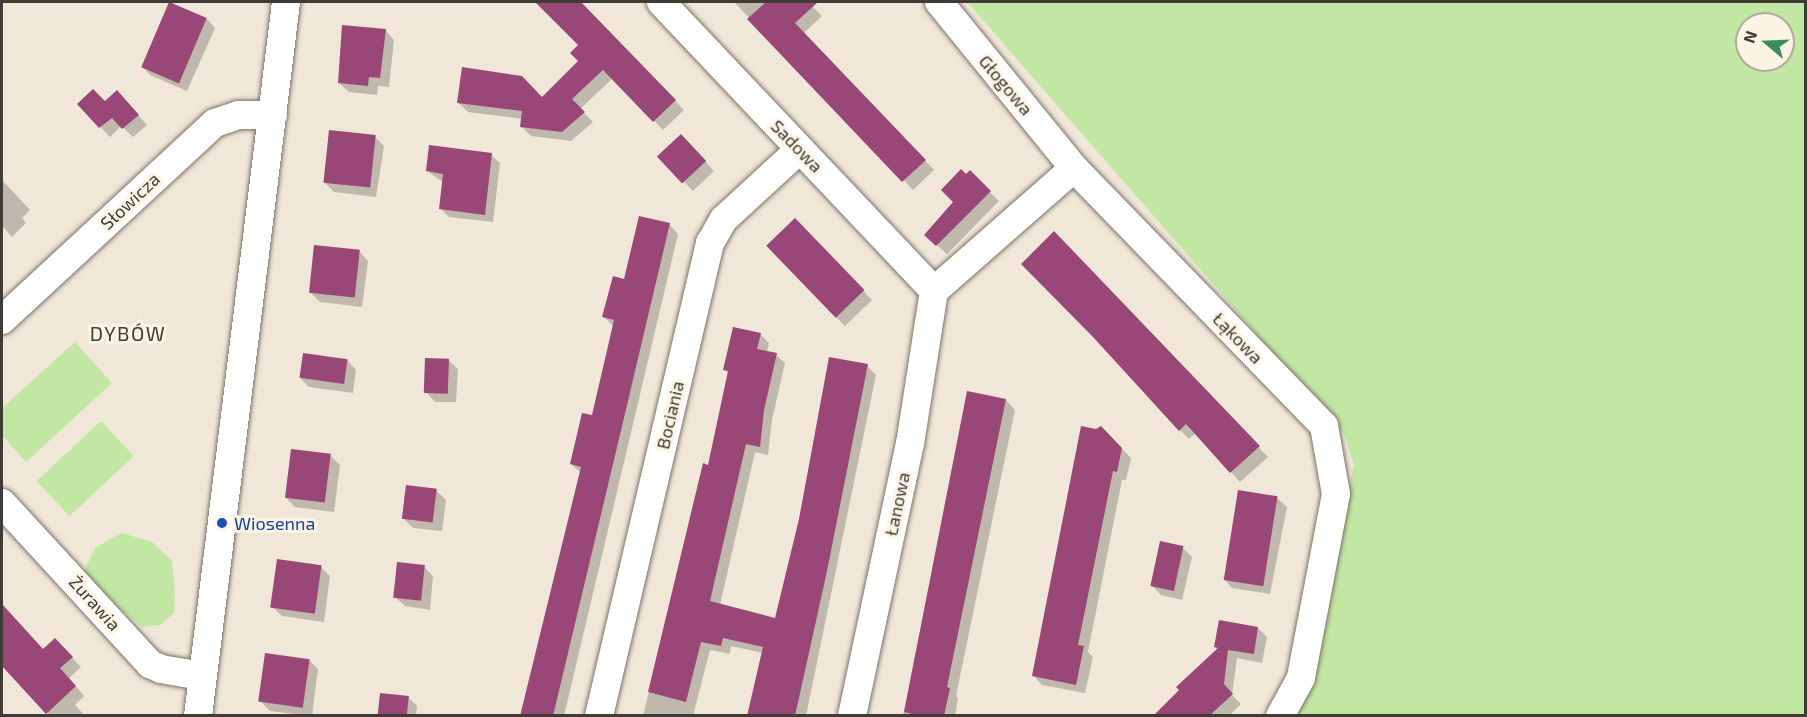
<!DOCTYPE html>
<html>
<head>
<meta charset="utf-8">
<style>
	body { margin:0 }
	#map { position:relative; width:1807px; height:717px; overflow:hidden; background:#f0e7d9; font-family:"Exo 2",sans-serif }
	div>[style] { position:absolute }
	.green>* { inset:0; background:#c2e7a2; transform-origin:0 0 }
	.shadow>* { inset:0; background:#0003 }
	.building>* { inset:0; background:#984776; transform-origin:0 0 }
	.roads { filter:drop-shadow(0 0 2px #7c7468) drop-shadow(0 0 2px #7c7468) }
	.street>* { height:28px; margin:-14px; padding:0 14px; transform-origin:14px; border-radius:14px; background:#fff }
	.dots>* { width:16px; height:16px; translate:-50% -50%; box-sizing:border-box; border:3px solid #fdf4e6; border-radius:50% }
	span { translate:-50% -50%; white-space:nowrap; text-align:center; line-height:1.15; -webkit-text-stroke:6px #fdf4e6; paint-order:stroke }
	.street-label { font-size:18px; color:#3f3c36 }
	.transit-label { font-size:18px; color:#164399 }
	.left { translate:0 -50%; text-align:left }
	.neighbourhood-label { font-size:20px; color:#3f3c36; letter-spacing:1.5px }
	.frame { position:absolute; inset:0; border:3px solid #3f3c36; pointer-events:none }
	.north { position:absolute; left:1735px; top:12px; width:60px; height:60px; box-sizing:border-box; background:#fdf4e6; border:2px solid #b1aaa0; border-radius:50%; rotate:289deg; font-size:16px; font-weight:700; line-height:24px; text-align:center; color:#3f3c36 }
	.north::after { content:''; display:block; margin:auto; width:21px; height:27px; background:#388d60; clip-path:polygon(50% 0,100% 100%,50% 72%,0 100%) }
</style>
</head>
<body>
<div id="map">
	<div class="green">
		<i style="clip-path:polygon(evenodd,967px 2px,1805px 2px,1805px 715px,1294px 715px,1311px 680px,1354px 465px,1344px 434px,967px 2px,1747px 24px,1783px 24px,1783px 60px,1747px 60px,1747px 24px)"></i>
		<i style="clip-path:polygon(75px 342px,112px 383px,26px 462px,2px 435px,2px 408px)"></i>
		<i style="left:101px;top:421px;width:48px;height:88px;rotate:47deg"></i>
		<i style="clip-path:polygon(122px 533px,152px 542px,172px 561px,175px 592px,174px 613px,160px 625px,142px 627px,112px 602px,84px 571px,96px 547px)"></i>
	</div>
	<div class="shadow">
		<i style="clip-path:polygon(170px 2px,207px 19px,215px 28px,187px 91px,150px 75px,142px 66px)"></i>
		<i style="clip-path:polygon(537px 2px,580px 2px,684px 110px,663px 130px,613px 78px,580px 109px,593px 122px,571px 141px,531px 136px,522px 127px,523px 119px,468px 112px,458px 102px,542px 99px,580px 61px,580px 45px)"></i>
		<i style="clip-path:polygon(734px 2px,808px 2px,822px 16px,804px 33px,934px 170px,913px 190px)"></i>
		<i style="clip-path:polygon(385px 30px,394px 40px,389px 87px,378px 86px,377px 95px,349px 92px,339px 83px)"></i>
		<i style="clip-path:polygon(126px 101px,147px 125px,133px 137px,121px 126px,110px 137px,79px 104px)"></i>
		<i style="clip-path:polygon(375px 137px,384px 146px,376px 197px,334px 192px,325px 183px)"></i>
		<i style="clip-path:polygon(691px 146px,714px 171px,693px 191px,660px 157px)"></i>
		<i style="clip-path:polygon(491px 155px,500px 163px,493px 222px,449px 217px,441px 209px,444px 183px,427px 171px)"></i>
		<i style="clip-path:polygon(970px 173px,999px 201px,947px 254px,926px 235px,955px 202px)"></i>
		<i style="clip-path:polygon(3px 181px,30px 210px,22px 218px,26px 223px,12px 237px,2px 226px)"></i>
		<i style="clip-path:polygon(795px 220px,872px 300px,845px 326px,836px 317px)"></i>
		<i style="clip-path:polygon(669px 224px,678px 234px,564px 716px,521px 716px,581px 473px,571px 464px,593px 417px,614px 327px,604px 317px)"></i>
		<i style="clip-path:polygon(1054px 234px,1268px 457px,1240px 482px,1196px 433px,1189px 439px,1180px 430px)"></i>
		<i style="clip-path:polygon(359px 251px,368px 261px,362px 307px,320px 302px,311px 293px)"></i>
		<i style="clip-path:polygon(760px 334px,769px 343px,767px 352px,776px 355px,785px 363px,772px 420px,768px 455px,755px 452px,720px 605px,776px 620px,867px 366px,876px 375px,806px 716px,749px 716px,763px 653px,731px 646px,730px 654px,710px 650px,693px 716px,643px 716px,704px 465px,709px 466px,729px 374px,725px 369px)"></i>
		<i style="clip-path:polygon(347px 360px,356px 370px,353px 393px,309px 387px,300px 378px)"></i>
		<i style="clip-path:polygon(448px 360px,458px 369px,456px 402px,435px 402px,426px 392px)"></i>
		<i style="clip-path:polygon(968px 393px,1006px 400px,1015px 410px,956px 696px,958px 698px,955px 716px,903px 716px)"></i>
		<i style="clip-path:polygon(1101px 428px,1131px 458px,1126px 480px,1122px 480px,1088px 652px,1093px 657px,1085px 693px,1042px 685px,1033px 675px)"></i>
		<i style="clip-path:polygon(330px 455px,340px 465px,334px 512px,295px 507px,286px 498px)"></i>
		<i style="clip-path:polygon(436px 490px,446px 500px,442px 531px,413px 528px,404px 519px)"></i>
		<i style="clip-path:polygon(1277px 498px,1287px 507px,1270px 594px,1232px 588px,1223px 578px)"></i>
		<i style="clip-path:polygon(1161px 543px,1183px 548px,1192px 557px,1182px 600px,1161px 595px,1152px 586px)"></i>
		<i style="clip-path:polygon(321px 567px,330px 576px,324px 622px,282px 616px,272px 607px)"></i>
		<i style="clip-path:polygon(424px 567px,433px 576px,430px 610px,405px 606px,395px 597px)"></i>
		<i style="clip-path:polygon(2px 605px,44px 651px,55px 640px,81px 667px,69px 678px,84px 696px,75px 705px,85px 716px,51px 716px,2px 663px)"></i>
		<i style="clip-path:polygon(1258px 628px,1267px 637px,1262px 663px,1237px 658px,1232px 695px,1241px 704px,1229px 716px,1155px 716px,1218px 650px,1215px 647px)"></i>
		<i style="clip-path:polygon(309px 660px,318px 669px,312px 716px,270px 711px,261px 702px)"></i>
		<i style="clip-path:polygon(408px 697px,417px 706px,416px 716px,379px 716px)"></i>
	</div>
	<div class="building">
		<i style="left:169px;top:2px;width:41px;height:71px;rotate:23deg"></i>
		<i style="clip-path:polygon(535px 2px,581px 2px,676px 100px,653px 122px,603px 70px,572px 99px,585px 112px,562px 132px,520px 127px,522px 111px,457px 103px,462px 67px,522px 76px,542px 97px,578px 61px,570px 53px,578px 45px)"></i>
		<i style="clip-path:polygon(766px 2px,818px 2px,795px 23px,926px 160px,902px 182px,747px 19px)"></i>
		<i style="clip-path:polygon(342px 25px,386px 29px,380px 78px,369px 77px,368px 86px,338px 83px)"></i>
		<i style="clip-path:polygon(93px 89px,105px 101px,117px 90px,139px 115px,122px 129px,112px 118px,99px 128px,77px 104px)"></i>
		<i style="left:329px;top:130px;width:47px;height:53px;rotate:6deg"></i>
		<i style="left:681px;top:134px;width:37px;height:33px;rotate:47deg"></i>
		<i style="clip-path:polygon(429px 145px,492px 153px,485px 215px,439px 209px,443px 174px,426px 171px)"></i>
		<i style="clip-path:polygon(961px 169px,966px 174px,970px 170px,991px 191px,936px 246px,924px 235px,953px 202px,941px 190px)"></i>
		<i style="clip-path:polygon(639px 216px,670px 223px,623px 422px,553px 716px,520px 716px,581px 467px,570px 464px,582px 413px,592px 415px,614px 320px,602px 317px,613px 276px,624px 279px)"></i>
		<i style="left:795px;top:218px;width:100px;height:40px;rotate:46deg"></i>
		<i style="clip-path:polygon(1054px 231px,1260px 446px,1230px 473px,1186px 424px,1179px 431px,1093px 337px,1021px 264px)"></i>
		<i style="left:314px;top:245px;width:46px;height:48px;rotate:6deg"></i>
		<i style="clip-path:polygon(733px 327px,761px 333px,757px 349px,777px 353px,764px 410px,760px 447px,746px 444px,710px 601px,775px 618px,799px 519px,829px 357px,868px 364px,827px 571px,795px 716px,747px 716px,763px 647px,723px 638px,721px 646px,701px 642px,686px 702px,648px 692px,703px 463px,708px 465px,728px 371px,723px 370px)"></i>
		<i style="left:303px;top:353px;width:45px;height:25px;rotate:8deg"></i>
		<i style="left:425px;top:358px;width:24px;height:35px;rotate:2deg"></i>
		<i style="clip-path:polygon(967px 391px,1006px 399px,947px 687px,950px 688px,944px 716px,920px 716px,904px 712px)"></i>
		<i style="clip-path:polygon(1081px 426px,1096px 429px,1101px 426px,1122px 448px,1117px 472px,1113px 471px,1078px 645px,1084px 646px,1076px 685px,1032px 676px)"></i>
		<i style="left:291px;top:449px;width:40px;height:49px;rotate:7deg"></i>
		<i style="left:406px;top:485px;width:31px;height:34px;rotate:7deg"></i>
		<i style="left:1238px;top:490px;width:40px;height:91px;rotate:9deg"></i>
		<i style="left:1160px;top:541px;width:24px;height:46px;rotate:12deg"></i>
		<i style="left:277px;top:559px;width:45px;height:49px;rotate:8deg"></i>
		<i style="left:397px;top:562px;width:28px;height:36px;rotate:6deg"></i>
		<i style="clip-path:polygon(2px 604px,43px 649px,55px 638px,73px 657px,60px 668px,76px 686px,46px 714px,2px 666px)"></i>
		<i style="clip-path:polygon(1219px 620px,1258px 627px,1254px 654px,1228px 650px,1224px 684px,1233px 694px,1209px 716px,1153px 716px,1179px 690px,1176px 687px,1218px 648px,1214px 647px)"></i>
		<i style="left:265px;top:653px;width:45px;height:49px;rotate:8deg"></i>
		<i style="left:380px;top:693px;width:29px;height:23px;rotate:6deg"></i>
	</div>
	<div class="roads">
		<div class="street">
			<i style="left:661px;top:2px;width:398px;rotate:46.6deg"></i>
			<i style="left:939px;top:2px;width:214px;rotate:50.9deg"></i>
			<i style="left:934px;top:291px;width:186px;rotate:-41.3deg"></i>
			<i style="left:1074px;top:168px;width:359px;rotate:45.9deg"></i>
			<i style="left:1324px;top:426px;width:69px;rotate:80deg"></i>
			<i style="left:1336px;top:494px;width:187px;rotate:100.8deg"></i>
			<i style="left:1301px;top:678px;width:43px;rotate:118.9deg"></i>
			<i style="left:2px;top:320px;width:290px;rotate:-42.8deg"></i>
			<i style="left:215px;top:123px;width:24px;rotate:-19deg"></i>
			<i style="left:238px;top:115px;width:35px"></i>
			<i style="left:2px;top:503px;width:219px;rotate:47.4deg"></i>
			<i style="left:150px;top:664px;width:12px;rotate:24deg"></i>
			<i style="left:161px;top:669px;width:42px;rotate:9.7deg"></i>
			<i style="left:198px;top:716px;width:719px;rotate:-82.97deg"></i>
			<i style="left:599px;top:716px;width:486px;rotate:-76.8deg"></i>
			<i style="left:710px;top:243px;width:28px;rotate:-60deg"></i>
			<i style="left:724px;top:219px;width:103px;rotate:-42.6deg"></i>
			<i style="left:852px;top:716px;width:278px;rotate:-78deg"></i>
			<i style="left:910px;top:444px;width:155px;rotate:-81.1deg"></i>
		</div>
	</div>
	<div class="dots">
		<i style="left:222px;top:523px;background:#1a4fb4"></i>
	</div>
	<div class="street-label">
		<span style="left:1006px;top:85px;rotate:50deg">Głogowa</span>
		<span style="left:797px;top:146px;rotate:46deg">Sadowa</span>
		<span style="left:130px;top:201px;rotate:-43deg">Słowicza</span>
		<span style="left:1238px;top:338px;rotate:46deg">Łąkowa</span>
		<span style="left:670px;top:415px;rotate:-77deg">Bociania</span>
		<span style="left:897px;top:504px;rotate:-78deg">Łanowa</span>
		<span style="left:95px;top:603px;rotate:48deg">Żurawia</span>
	</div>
	<div class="transit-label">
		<span class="left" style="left:234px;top:523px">Wiosenna</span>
	</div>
	<div class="neighbourhood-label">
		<span style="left:128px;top:333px">DYBÓW</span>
	</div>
	<div class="frame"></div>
	<div class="north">N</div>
</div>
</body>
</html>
